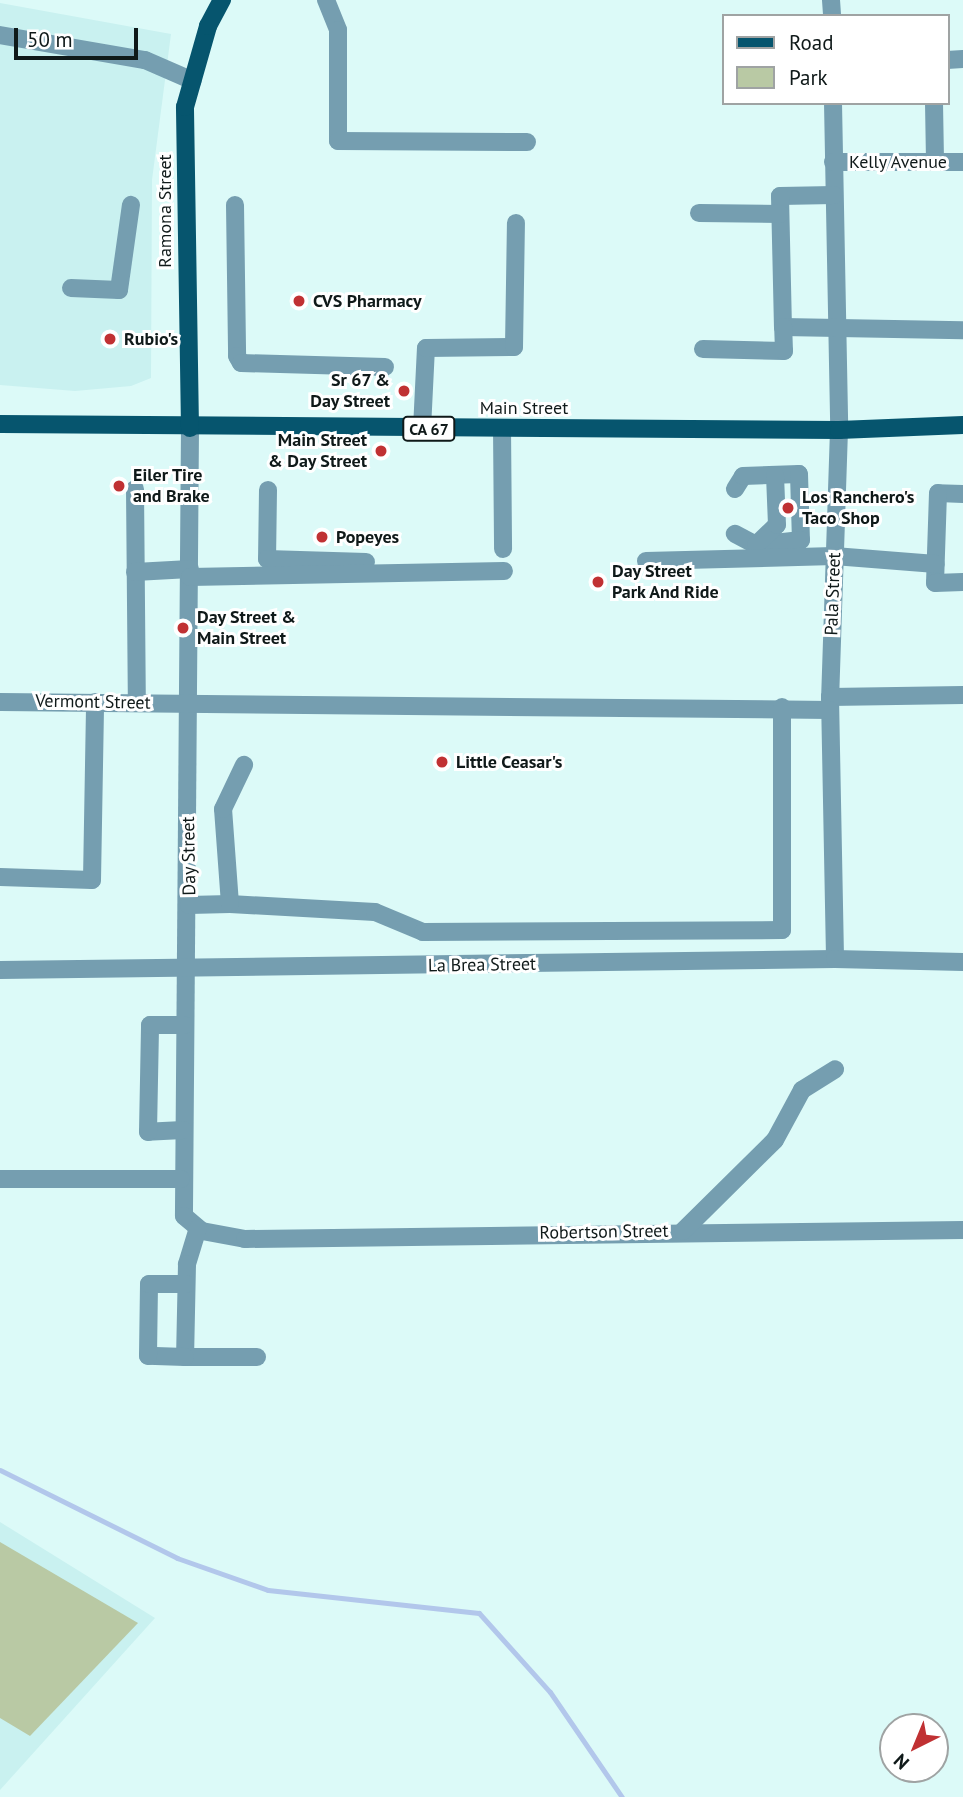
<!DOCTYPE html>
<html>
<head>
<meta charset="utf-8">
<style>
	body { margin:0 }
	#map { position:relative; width:963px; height:1797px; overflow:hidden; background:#dcfaf8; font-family:"PT Sans",sans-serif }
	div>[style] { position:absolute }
	.built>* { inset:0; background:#c9f1f0 }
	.green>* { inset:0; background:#b9c9a4 }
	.stream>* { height:5px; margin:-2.5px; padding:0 2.5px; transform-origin:2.5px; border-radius:2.5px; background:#b2c7eb }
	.minor>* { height:18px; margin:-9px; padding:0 9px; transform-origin:9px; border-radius:9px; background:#759eb0 }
	.major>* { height:18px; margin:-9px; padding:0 9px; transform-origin:9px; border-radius:9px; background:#06556e }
	.dots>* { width:19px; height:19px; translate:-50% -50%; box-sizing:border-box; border:4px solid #fff; border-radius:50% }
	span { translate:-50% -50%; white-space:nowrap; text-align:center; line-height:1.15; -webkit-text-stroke:6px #fff; paint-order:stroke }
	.shield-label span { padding:2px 5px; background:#fff; border:2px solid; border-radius:5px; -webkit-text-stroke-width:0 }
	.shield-label { font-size:16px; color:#0f1919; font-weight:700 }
	.street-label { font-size:18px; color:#0f1919 }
	.poi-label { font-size:18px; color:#0f1919; font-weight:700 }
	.left { translate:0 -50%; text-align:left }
	.right { translate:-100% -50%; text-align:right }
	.legend { position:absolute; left:722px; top:14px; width:228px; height:91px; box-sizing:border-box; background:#fff; border:2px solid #9fa3a3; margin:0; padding:9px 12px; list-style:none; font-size:21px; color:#0f1919 }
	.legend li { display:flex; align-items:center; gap:14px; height:35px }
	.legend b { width:35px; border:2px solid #9fa3a3 }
	.north { position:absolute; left:879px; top:1713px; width:70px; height:70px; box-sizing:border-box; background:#fff; border:2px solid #9fa3a3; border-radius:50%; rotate:223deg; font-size:19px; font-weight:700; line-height:28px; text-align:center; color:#0f1919 }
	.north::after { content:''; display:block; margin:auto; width:24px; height:32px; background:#c03133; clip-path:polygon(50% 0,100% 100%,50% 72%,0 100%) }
	.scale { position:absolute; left:14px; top:28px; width:124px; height:32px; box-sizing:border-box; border:4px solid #0f1919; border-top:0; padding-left:9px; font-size:21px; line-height:24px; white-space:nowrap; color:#0f1919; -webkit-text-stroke:5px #fff; paint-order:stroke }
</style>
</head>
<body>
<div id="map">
	<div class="built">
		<i style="clip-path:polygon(0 3px,171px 34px,152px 180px,151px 378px,131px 386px,75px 391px,0 385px)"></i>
		<i style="clip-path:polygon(0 1522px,155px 1618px,0 1790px)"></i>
	</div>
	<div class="green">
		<i style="clip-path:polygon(0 1542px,138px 1623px,30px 1736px,0 1718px)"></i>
	</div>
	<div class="stream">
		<i style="left:0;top:1470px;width:198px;rotate:26.4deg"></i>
		<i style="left:177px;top:1558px;width:96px;rotate:19.4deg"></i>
		<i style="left:268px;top:1590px;width:212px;rotate:6.2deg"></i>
		<i style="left:479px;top:1613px;width:106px;rotate:48.1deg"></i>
		<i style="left:550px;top:1692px;width:127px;rotate:55.6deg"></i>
	</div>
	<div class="minor">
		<i style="left:326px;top:0;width:32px;rotate:68deg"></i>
		<i style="left:338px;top:30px;width:111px;rotate:90deg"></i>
		<i style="left:338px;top:141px;width:189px;rotate:0.3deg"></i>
		<i style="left:831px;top:0;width:16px;rotate:86deg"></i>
		<i style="left:0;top:35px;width:147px;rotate:9.8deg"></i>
		<i style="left:145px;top:60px;width:52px;rotate:23.6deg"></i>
		<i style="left:947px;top:60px;width:16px;rotate:-4deg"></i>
		<i style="left:833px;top:103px;width:327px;rotate:88.9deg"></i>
		<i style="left:839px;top:430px;width:267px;rotate:91.9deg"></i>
		<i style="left:830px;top:697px;width:262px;rotate:88.9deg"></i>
		<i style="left:934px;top:103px;width:59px;rotate:89deg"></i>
		<i style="left:833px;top:162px;width:130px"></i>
		<i style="left:834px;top:195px;width:54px;rotate:178.9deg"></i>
		<i style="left:780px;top:196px;width:131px;rotate:88.7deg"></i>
		<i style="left:783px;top:327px;width:180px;rotate:1deg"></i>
		<i style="left:235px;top:205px;width:151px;rotate:89.2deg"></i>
		<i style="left:237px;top:356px;width:8px;rotate:60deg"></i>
		<i style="left:241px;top:363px;width:144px;rotate:1.6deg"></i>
		<i style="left:699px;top:213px;width:81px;rotate:0.7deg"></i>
		<i style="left:71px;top:288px;width:48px;rotate:2.4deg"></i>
		<i style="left:119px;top:290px;width:86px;rotate:-82deg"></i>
		<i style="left:703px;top:349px;width:81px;rotate:1.4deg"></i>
		<i style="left:784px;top:351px;width:24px;rotate:-92deg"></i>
		<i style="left:190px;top:428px;width:788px;rotate:90.44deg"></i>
		<i style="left:184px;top:1216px;width:23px;rotate:40deg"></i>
		<i style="left:202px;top:1231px;width:44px;rotate:10.5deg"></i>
		<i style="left:245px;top:1239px;width:718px;rotate:-0.72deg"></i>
		<i style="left:502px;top:428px;width:121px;rotate:89.5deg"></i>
		<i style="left:422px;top:429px;width:81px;rotate:-87.2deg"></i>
		<i style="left:426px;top:348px;width:88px;rotate:-0.7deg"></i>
		<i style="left:514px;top:347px;width:124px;rotate:-89.1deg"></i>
		<i style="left:135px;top:489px;width:214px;rotate:89.5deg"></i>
		<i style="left:735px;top:489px;width:15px;rotate:-58deg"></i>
		<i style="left:743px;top:476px;width:56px;rotate:-2deg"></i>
		<i style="left:799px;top:474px;width:66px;rotate:88.3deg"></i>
		<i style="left:801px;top:540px;width:45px;rotate:173.7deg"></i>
		<i style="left:756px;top:545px;width:24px;rotate:-152deg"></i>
		<i style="left:268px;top:490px;width:69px;rotate:90.8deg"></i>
		<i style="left:267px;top:559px;width:99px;rotate:1.7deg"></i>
		<i style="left:963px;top:494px;width:25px;rotate:-178deg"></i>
		<i style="left:938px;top:493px;width:90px;rotate:91.9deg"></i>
		<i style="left:935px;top:583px;width:28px;rotate:-2deg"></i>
		<i style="left:756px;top:545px;width:29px;rotate:-44deg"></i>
		<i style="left:777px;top:525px;width:50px;rotate:-92.3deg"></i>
		<i style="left:646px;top:561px;width:188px;rotate:-1.5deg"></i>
		<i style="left:834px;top:556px;width:102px;rotate:4.5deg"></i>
		<i style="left:135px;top:572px;width:55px;rotate:-3.1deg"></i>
		<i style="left:190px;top:577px;width:314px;rotate:-1.1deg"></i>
		<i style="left:830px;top:697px;width:133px;rotate:-0.9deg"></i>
		<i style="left:0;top:702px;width:830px;rotate:0.55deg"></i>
		<i style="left:0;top:877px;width:92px;rotate:1.9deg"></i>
		<i style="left:92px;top:880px;width:178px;rotate:-89deg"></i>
		<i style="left:230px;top:904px;width:145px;rotate:3.2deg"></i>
		<i style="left:375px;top:912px;width:52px;rotate:22.6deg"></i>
		<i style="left:423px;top:932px;width:359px;rotate:-0.3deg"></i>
		<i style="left:782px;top:930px;width:223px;rotate:-90deg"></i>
		<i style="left:189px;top:905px;width:41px;rotate:-1.4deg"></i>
		<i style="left:230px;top:904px;width:95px;rotate:-94.2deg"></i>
		<i style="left:223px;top:809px;width:49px;rotate:-64.5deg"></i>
		<i style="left:0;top:970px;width:835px;rotate:-0.75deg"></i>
		<i style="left:835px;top:959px;width:128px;rotate:1.3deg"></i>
		<i style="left:183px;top:1130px;width:35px;rotate:177deg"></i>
		<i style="left:148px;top:1132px;width:107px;rotate:-88.9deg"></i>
		<i style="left:150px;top:1025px;width:34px"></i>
		<i style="left:0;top:1179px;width:181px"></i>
		<i style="left:198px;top:1228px;width:38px;rotate:107deg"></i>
		<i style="left:187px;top:1264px;width:93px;rotate:91.2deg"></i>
		<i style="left:185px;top:1357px;width:72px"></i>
		<i style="left:683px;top:1231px;width:129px;rotate:-44.7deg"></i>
		<i style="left:775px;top:1140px;width:57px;rotate:-61.6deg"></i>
		<i style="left:802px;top:1090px;width:39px;rotate:-32deg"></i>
		<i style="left:185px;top:1357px;width:37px;rotate:-178deg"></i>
		<i style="left:148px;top:1356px;width:72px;rotate:-89.2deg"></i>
		<i style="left:149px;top:1284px;width:37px"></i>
	</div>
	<div class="major">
		<i style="left:0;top:424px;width:839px;rotate:0.41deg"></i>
		<i style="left:839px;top:430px;width:124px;rotate:-2.3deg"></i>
		<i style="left:190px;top:428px;width:321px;rotate:-90.9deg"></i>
		<i style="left:185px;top:107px;width:84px;rotate:-74.1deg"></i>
		<i style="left:208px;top:26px;width:30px;rotate:-62deg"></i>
	</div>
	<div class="dots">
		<i style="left:299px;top:301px;background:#c03133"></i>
		<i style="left:110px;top:339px;background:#c03133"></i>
		<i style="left:404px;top:391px;background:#c03133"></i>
		<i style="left:381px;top:451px;background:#c03133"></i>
		<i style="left:119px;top:486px;background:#c03133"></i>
		<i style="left:788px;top:508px;background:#c03133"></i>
		<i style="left:322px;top:537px;background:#c03133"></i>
		<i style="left:598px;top:582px;background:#c03133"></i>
		<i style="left:183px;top:628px;background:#c03133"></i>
		<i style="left:442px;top:762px;background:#c03133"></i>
	</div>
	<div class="shield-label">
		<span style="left:429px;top:429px">CA 67</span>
	</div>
	<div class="street-label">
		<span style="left:898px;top:162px">Kelly Avenue</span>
		<span style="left:165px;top:211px;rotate:-90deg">Ramona Street</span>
		<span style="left:524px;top:408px">Main Street</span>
		<span style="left:833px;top:594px;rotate:-88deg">Pala Street</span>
		<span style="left:93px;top:702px;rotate:1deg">Vermont Street</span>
		<span style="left:189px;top:856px;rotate:-91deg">Day Street</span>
		<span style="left:482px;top:965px;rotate:-1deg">La Brea Street</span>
		<span style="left:604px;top:1232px;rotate:-1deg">Robertson Street</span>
	</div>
	<div class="poi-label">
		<span class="left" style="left:313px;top:301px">CVS Pharmacy</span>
		<span class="left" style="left:124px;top:339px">Rubio's</span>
		<span class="right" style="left:390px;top:391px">Sr 67 &amp;<br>Day Street</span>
		<span class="right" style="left:367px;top:451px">Main Street<br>&amp; Day Street</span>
		<span class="left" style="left:133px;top:486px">Eiler Tire<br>and Brake</span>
		<span class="left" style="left:802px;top:508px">Los Ranchero's<br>Taco Shop</span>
		<span class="left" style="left:336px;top:537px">Popeyes</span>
		<span class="left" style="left:612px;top:582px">Day Street<br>Park And Ride</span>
		<span class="left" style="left:197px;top:628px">Day Street &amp;<br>Main Street</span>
		<span class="left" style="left:456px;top:762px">Little Ceasar's</span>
	</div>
	<ul class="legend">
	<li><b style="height:9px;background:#06556e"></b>Road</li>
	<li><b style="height:19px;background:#b9c9a4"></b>Park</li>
	</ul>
	<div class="north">N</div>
	<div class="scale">50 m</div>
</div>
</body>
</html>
